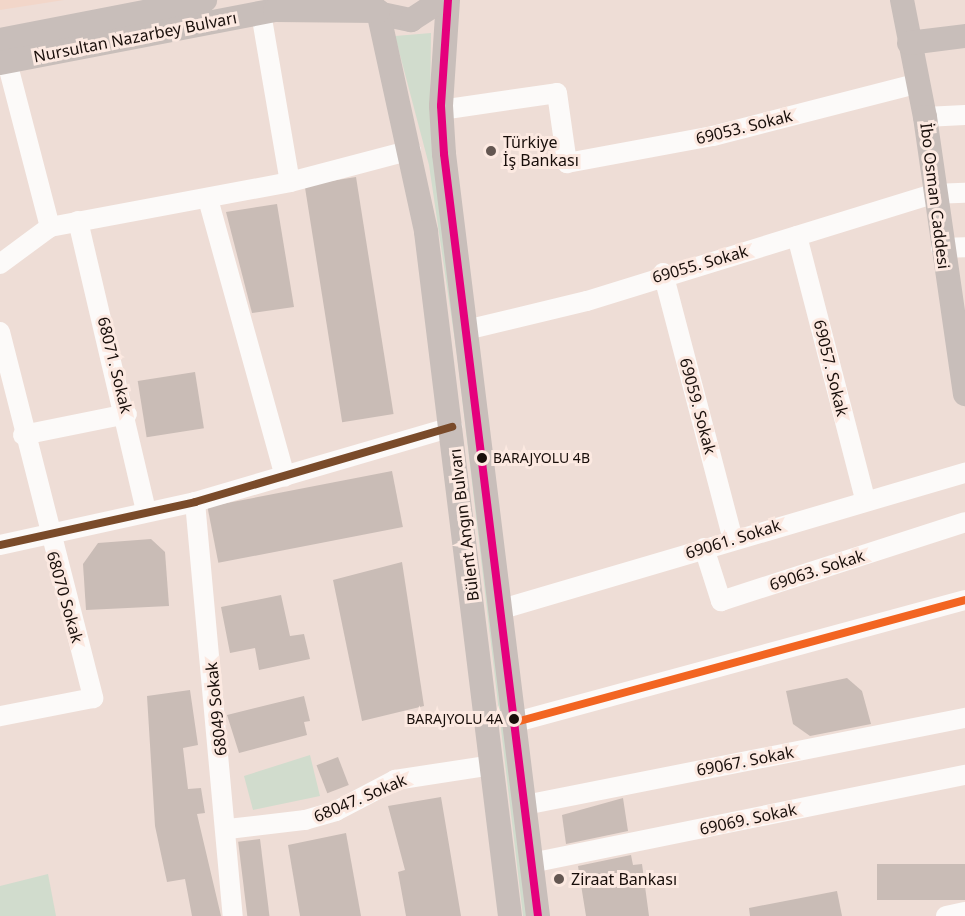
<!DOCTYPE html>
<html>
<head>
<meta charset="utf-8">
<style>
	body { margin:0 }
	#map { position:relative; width:965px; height:916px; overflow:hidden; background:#eeddd6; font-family:"Noto Sans",sans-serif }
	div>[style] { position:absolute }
	.built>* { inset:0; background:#f2d6c9 }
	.green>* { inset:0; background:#d1dccd }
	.building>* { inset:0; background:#c9bcb6; transform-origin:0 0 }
	.minor>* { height:20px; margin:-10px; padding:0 10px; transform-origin:10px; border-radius:10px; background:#fcfaf9 }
	.major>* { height:24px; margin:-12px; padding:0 12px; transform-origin:12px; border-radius:12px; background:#c8beba }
	.bus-1>* { height:8px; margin:-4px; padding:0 4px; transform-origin:4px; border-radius:4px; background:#e5007d }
	.bus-2>* { height:8px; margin:-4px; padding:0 4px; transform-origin:4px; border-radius:4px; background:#7a4b2a }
	.bus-3>* { height:8px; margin:-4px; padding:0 4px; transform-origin:4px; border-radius:4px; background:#f26522 }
	.dots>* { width:16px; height:16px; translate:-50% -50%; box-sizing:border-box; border:3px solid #fce9e1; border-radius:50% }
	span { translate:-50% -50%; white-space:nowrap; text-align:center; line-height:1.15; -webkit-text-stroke:6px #fce9e1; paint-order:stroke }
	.bus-label { font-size:14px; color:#180e0a }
	.left { translate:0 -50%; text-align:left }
	.right { translate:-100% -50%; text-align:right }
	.street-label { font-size:16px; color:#180e0a }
	.poi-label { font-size:16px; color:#180e0a }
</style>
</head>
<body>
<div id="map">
	<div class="built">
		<i style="clip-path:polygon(0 0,64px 0,0 10px)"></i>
	</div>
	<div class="green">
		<i style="clip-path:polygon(431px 33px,430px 119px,527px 916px,523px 916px,457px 355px,429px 165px,395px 36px)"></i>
		<i style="clip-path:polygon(310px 755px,320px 796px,253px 810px,244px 776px)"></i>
		<i style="clip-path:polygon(48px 874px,56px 916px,0 916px,0 886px)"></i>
	</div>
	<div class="building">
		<i style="left:356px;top:177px;width:240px;height:52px;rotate:81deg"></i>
		<i style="clip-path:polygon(277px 204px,294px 307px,252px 313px,226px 212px)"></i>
		<i style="left:195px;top:372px;width:57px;height:58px;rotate:81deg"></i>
		<i style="left:392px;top:471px;width:57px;height:188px;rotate:79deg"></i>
		<i style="clip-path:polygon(151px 539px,165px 552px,169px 606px,86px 610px,83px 564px,98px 543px)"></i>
		<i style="clip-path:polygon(402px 562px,424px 706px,362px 721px,333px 580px)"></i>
		<i style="clip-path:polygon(281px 595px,290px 636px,304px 634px,310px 659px,259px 670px,255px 648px,230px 653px,221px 607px)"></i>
		<i style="clip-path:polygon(847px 678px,862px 691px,871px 724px,810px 736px,793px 724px,786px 691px)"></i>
		<i style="clip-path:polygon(190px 690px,198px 745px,183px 748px,188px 789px,201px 788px,205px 813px,197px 814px,221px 916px,192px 916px,185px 879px,167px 882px,155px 826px,147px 696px)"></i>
		<i style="clip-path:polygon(304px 696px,310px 721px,304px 722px,307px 735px,239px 753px,227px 715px)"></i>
		<i style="left:338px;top:757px;width:30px;height:23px;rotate:69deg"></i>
		<i style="clip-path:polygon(441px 797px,461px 916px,406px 916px,398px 872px,405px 870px,388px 806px)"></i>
		<i style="clip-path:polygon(623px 798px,628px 831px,566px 844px,562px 815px)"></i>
		<i style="clip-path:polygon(346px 833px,361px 916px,300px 916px,288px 845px)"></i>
		<i style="left:260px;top:839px;width:78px;height:22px;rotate:83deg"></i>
		<i style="clip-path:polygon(631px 855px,633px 865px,642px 864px,649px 916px,586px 916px,578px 866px)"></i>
		<i style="left:965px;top:864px;width:36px;height:88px;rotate:90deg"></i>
		<i style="clip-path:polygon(837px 891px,842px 916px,750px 916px,749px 908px)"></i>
	</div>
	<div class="minor">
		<i style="left:261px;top:13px;width:171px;rotate:80.3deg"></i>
		<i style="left:7px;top:62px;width:171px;rotate:75.4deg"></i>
		<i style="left:441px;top:110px;width:117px;rotate:-8.3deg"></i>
		<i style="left:557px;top:93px;width:71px;rotate:81.9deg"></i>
		<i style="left:567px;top:163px;width:148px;rotate:-10.5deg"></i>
		<i style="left:713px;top:136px;width:213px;rotate:-14.4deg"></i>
		<i style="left:925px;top:117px;width:40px;rotate:-2.9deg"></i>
		<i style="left:208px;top:199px;width:288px;rotate:74.5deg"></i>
		<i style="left:78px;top:221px;width:297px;rotate:76.8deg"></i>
		<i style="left:797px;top:236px;width:272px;rotate:75.5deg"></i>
		<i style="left:941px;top:248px;width:24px;rotate:-2deg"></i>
		<i style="left:0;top:264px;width:62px;rotate:-36.5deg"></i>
		<i style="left:50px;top:227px;width:244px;rotate:-10.6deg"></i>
		<i style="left:290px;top:182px;width:125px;rotate:-14.8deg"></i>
		<i style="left:663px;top:273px;width:275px;rotate:75.3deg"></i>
		<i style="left:466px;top:330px;width:124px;rotate:-13.5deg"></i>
		<i style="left:587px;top:301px;width:361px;rotate:-17.2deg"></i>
		<i style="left:932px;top:194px;width:33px;rotate:-2deg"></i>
		<i style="left:0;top:332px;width:378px;rotate:75.7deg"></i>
		<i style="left:93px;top:698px;width:95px;rotate:169deg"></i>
		<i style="left:23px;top:435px;width:106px;rotate:-11.4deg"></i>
		<i style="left:195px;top:502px;width:416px;rotate:84.8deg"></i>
		<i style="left:0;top:545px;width:200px;rotate:-12.4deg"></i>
		<i style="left:195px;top:502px;width:268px;rotate:-16.3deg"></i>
		<i style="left:704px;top:548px;width:56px;rotate:72.2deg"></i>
		<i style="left:721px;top:601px;width:256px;rotate:-17.9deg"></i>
		<i style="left:502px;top:609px;width:483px;rotate:-16.4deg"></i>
		<i style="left:516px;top:722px;width:465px;rotate:-15.2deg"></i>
		<i style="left:525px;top:805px;width:449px;rotate:-11.2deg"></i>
		<i style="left:228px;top:829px;width:78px;rotate:-6.7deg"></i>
		<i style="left:305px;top:820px;width:32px;rotate:-16deg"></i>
		<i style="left:336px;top:811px;width:67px;rotate:-27.7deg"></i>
		<i style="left:395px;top:780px;width:98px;rotate:-8.8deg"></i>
		<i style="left:531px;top:863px;width:443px;rotate:-11.5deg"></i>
		<i style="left:946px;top:916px;width:19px;rotate:-12deg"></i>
	</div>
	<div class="major">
		<i style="left:448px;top:0;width:106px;rotate:93.8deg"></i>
		<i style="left:441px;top:106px;width:48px;rotate:86.4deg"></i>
		<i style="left:444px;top:154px;width:768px;rotate:82.97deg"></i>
		<i style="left:902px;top:0;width:119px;rotate:78.9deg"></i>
		<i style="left:925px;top:117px;width:280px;rotate:81.8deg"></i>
		<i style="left:369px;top:4px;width:16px;rotate:38deg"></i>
		<i style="left:382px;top:14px;width:30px;rotate:12deg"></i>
		<i style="left:411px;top:20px;width:37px;rotate:-33deg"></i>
		<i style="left:378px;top:11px;width:226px;rotate:77.7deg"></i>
		<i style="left:426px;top:232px;width:689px;rotate:83deg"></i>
		<i style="left:0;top:40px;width:209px;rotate:-11deg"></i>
		<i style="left:909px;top:43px;width:56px;rotate:-7.1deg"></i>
		<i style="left:0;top:63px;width:280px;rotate:-10.9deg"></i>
		<i style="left:275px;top:10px;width:103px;rotate:0.6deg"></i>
	</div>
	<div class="bus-1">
		<i style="left:448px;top:0;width:106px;rotate:93.8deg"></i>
		<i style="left:441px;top:106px;width:48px;rotate:86.4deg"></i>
		<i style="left:444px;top:154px;width:768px;rotate:82.97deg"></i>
	</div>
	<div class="bus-2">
		<i style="left:0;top:545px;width:200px;rotate:-12.4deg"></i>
		<i style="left:195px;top:502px;width:268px;rotate:-16.3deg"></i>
	</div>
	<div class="bus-3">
		<i style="left:516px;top:722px;width:465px;rotate:-15.2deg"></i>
	</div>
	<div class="dots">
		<i style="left:491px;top:151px;background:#635651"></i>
		<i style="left:482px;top:458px;background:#180e0a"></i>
		<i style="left:514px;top:719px;background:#180e0a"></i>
		<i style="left:559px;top:879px;background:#635651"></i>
	</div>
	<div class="bus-label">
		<span class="left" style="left:493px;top:458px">BARAJYOLU 4B</span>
		<span class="right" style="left:503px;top:719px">BARAJYOLU 4A</span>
	</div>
	<div class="street-label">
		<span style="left:135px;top:37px;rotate:-11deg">Nursultan Nazarbey Bulvarı</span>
		<span style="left:744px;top:127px;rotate:-14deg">69053. Sokak</span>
		<span style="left:935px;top:196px;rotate:83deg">İbo Osman Caddesi</span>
		<span style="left:700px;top:264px;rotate:-16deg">69055. Sokak</span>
		<span style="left:115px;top:365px;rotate:76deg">68071. Sokak</span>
		<span style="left:831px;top:368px;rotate:76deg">69057. Sokak</span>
		<span style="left:698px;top:406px;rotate:75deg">69059. Sokak</span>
		<span style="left:464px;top:525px;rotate:-97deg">Bülent Angın Bulvarı</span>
		<span style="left:733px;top:539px;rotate:-17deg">69061. Sokak</span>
		<span style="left:817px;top:570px;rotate:-18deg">69063. Sokak</span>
		<span style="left:65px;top:597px;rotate:74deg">68070 Sokak</span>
		<span style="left:216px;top:709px;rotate:-96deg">68049 Sokak</span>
		<span style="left:745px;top:761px;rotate:-11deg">69067. Sokak</span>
		<span style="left:360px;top:798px;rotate:-23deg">68047. Sokak</span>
		<span style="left:748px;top:819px;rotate:-12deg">69069. Sokak</span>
	</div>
	<div class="poi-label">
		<span class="left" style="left:503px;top:151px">Türkiye<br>İş Bankası</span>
		<span class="left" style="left:571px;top:879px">Ziraat Bankası</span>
	</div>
</div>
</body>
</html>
